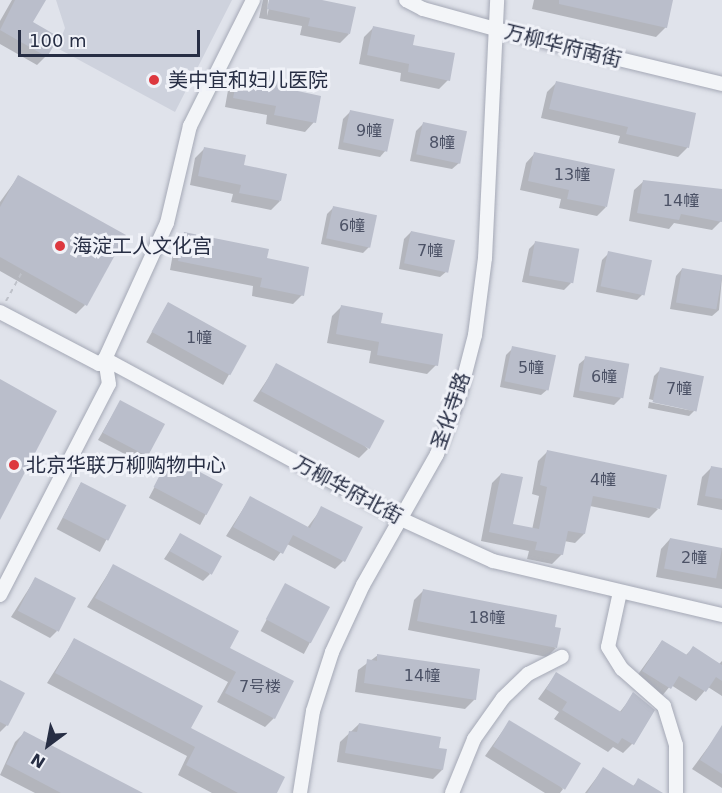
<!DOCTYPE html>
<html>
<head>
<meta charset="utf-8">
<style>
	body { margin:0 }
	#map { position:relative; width:722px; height:793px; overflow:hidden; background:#e0e3eb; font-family:"DejaVu Sans","Noto Sans SC",sans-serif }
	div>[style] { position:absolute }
	.built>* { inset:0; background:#ced2dd }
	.shadow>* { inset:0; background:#0003; transform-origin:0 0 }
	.building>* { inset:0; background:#babecb; transform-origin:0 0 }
	.path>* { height:2px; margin-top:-1px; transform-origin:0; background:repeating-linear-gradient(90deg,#bec1c9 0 4.5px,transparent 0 9px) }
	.roads { filter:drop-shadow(0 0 2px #a5a9b6) drop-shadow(0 0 2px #a5a9b6) }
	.minor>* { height:14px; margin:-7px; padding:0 7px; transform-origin:7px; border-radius:7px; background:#f3f5f8 }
	.dots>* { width:16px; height:16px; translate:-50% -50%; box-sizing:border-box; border:3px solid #f0f2f8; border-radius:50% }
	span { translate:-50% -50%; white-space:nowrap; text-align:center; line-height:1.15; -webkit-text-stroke:6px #f0f2f8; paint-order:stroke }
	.number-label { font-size:16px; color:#4c5266 }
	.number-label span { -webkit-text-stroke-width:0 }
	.street-label { font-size:20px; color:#272e44 }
	.poi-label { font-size:20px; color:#272e44 }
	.left { translate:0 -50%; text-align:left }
	.north { position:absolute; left:18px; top:715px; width:60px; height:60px; -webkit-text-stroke:4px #f0f2f8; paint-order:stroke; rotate:212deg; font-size:16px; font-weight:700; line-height:24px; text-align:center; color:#272e44 }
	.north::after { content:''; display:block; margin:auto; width:21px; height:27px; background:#272e44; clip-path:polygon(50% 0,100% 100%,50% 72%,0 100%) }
	.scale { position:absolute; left:18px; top:30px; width:182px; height:27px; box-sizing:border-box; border:3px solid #272e44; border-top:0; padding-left:8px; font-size:18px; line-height:21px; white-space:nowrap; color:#272e44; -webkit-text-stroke:4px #f0f2f8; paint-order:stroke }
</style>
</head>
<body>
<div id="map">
	<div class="built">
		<i style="clip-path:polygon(56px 0,232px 0,175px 112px,57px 48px,65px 28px)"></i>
	</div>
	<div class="shadow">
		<i style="clip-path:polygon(12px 0,44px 0,31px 22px,46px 56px,37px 65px,0 44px,0 21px)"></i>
		<i style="clip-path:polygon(263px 0,268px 0,267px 16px,271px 0,314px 0,349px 34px,340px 43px,300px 35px,302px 26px,259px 18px)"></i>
		<i style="clip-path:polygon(534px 0,669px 0,666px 27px,656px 37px,532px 9px)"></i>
		<i style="clip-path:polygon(373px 28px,411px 46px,448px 80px,439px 89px,400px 81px,401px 73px,359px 64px,364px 37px)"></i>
		<i style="clip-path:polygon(239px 70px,277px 88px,314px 122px,305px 132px,266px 124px,267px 115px,225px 107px,230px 79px)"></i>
		<i style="clip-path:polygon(556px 83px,695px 114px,687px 148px,678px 157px,618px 143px,620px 136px,541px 118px,547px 92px)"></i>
		<i style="clip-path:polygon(350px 112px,386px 150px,380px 157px,338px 149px,343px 119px)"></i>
		<i style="clip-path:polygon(423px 124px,459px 163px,452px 169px,410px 161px,416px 131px)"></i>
		<i style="clip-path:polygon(205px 148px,242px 167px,280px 201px,271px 210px,231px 202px,233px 194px,190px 185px,195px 158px)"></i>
		<i style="clip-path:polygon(535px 153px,606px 207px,597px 216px,559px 208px,561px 199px,520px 190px,526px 163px)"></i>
		<i style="clip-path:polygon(18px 177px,85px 305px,76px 314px,0 271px,0 202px)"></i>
		<i style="clip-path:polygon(644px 181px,722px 191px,721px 221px,712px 230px,674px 223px,669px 229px,629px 221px,634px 190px)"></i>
		<i style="clip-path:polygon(333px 208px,370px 246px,363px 253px,321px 244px,327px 214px)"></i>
		<i style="clip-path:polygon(411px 232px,447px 271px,440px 277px,399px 269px,404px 239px)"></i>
		<i style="clip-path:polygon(184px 234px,265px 259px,302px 295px,293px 304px,252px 296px,253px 286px,170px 270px,175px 243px)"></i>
		<i style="clip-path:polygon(535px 243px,571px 283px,564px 290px,522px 282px,529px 249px)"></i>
		<i style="clip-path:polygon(609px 253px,644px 293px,637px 300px,596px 292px,602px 260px)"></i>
		<i style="clip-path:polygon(682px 269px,722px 277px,719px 310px,712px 316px,670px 309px,676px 276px)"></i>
		<i style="left:168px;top:303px;width:88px;height:45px;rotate:29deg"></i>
		<i style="clip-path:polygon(341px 307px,380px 324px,436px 365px,427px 374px,369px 363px,371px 351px,327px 343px,332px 316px)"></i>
		<i style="clip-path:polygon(513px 348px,548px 389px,541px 395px,500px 387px,506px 355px)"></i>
		<i style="clip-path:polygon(586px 358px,621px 398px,614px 405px,573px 397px,579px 364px)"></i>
		<i style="clip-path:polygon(277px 365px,368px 449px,359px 458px,253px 401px)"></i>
		<i style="clip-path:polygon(661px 369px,696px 409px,689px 416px,648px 408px,649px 402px,693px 411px,649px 399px,654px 376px)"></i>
		<i style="clip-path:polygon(120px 402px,147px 455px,140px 462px,98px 440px)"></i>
		<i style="clip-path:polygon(547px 452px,658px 509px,649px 518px,590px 506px,584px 534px,575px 543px,564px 541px,562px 554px,552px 564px,527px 559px,529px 551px,481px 541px,492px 483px,501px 474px,512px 525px,532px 530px,539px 496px,532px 494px,538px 461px)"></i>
		<i style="left:170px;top:458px;width:58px;height:45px;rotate:28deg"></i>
		<i style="clip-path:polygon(712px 467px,722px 470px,722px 510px,697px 505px,702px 477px)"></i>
		<i style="left:81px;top:483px;width:49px;height:52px;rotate:28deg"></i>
		<i style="clip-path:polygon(250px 498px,307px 528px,322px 508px,343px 561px,335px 569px,287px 544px,274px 561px,226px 536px)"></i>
		<i style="clip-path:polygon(180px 535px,210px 574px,203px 581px,164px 559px)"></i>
		<i style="clip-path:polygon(670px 539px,722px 549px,722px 589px,656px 577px,661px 549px)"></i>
		<i style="clip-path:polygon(113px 566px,228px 648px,274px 718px,265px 727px,217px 702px,228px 682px,87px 607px)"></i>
		<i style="clip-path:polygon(35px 579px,57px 631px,50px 638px,11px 617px)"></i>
		<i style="left:285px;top:585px;width:49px;height:52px;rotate:28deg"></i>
		<i style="clip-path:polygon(423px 591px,556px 648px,547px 657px,408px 630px,414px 600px)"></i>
		<i style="clip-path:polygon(74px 640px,189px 728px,275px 793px,212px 793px,178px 775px,187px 756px,47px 683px)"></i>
		<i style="clip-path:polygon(662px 641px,685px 656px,693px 648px,719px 664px,722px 661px,722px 696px,708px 687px,696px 701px,671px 685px,661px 697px,634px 680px)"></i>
		<i style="clip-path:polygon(378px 655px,475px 699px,465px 709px,355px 692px,358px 670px)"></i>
		<i style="clip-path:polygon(556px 674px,619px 713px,634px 694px,632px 744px,623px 753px,613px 747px,608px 752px,554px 719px,559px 712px,538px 699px)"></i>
		<i style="clip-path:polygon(0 681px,7px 725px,0 732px)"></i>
		<i style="clip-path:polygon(509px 722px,563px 789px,560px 793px,545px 793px,485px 756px)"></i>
		<i style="clip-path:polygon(359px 724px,437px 749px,442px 770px,433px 779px,337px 762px,340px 742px)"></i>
		<i style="clip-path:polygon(24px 733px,138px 793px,35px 793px,0 775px,15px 742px)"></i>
		<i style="clip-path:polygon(717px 735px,722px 738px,722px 788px,692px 769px)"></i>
		<i style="clip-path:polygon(603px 769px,632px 787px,639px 780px,658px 793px,585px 793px)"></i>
	</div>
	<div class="building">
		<i style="clip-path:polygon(15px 0,46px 0,33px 22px,59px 37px,47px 57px,0 30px)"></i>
		<i style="clip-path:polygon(269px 0,322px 0,356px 7px,350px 34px,308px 26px,310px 18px,267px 9px)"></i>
		<i style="clip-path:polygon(559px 0,673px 0,667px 28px,559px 4px)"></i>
		<i style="clip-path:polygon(373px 26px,415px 35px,413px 45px,455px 53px,450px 81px,408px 72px,409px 64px,367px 55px)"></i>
		<i style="clip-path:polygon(239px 69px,281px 77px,279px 87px,321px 96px,316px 123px,274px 115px,276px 106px,233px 98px)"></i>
		<i style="clip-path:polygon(556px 81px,696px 113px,689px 148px,626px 134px,628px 127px,549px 109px)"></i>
		<i style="left:350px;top:110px;width:45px;height:33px;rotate:12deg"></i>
		<i style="left:423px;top:122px;width:45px;height:33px;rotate:12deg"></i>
		<i style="clip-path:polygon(204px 147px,246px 155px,244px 165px,287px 174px,281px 201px,239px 193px,241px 185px,198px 176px)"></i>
		<i style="clip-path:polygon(534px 152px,615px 169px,607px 207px,567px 199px,569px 190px,528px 181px)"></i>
		<i style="clip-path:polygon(18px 175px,126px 235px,87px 306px,0 257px,0 207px)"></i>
		<i style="clip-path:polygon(643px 180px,722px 189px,722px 222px,681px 214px,679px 220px,637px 213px)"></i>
		<i style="left:333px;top:206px;width:45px;height:33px;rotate:12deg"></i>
		<i style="left:411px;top:231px;width:45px;height:33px;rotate:12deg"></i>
		<i style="clip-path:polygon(184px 232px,269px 249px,267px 258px,309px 267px,304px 296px,260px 287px,262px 278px,178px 261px)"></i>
		<i style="left:535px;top:241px;width:45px;height:35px;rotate:10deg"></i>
		<i style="left:608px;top:251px;width:45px;height:36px;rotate:12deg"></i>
		<i style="left:682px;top:268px;width:41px;height:35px;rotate:10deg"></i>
		<i style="left:168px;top:302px;width:90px;height:34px;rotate:29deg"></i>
		<i style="clip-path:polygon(341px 305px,383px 313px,381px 323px,443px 334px,438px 366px,377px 355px,379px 342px,336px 334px)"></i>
		<i style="left:512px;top:346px;width:45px;height:36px;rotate:12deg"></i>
		<i style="left:585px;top:356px;width:45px;height:35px;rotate:10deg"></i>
		<i style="left:276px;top:363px;width:123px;height:32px;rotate:28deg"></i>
		<i style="left:660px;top:367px;width:45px;height:36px;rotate:12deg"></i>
		<i style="clip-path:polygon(0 379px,57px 411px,0 520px)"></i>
		<i style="left:120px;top:400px;width:51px;height:37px;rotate:28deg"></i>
		<i style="clip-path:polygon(547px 450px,667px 475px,660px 509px,593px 496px,585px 534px,568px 531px,563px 555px,535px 550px,537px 542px,489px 532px,501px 473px,523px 477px,513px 524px,539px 529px,547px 487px,540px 485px)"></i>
		<i style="left:170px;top:456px;width:60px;height:35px;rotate:28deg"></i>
		<i style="clip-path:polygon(711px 466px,722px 468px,722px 499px,705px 496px)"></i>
		<i style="left:81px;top:482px;width:51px;height:40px;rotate:27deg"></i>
		<i style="clip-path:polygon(250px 496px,310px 528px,321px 506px,363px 527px,345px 562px,293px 535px,283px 554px,233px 527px)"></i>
		<i style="left:180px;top:533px;width:48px;height:21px;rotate:29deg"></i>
		<i style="left:670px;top:538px;width:53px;height:31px;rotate:11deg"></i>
		<i style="clip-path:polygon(113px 564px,239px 631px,230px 648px,294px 681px,275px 719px,225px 693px,236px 672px,95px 598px)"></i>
		<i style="left:35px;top:577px;width:46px;height:38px;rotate:27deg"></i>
		<i style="left:285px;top:583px;width:51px;height:41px;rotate:28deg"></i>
		<i style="clip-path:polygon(423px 589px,557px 615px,555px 627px,561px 628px,557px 648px,417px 621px)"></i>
		<i style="clip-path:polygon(74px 638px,203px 706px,191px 728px,285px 777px,277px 793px,238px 793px,186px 765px,195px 747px,55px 673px)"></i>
		<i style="clip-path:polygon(662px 640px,687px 655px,693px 646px,722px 665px,722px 681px,716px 677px,706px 692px,679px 676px,671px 689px,642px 671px)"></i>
		<i style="clip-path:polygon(377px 654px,480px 669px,476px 700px,364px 683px,367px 659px,377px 661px)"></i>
		<i style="clip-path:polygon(556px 672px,621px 712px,633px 692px,655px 710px,634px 745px,622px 738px,618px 744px,562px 710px,567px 702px,546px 689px)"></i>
		<i style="clip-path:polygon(0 680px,25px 693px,8px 726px,0 722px)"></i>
		<i style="left:509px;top:720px;width:84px;height:31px;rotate:31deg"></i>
		<i style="clip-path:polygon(359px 723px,441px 737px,439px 748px,447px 749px,443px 770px,345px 753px,349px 731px,357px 732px)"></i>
		<i style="clip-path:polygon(722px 725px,722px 774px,700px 760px)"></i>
		<i style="clip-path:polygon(24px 731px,143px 793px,61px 793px,6px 764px)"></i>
		<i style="clip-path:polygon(603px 767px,634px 786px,638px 778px,663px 793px,587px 793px)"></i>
	</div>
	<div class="path">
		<i style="left:6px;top:301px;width:35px;rotate:-61deg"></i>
	</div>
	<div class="roads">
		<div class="minor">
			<i style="left:406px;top:0;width:19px;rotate:28deg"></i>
			<i style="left:423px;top:9px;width:75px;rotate:15.5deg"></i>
			<i style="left:495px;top:29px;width:234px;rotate:13.6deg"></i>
			<i style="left:0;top:312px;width:112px;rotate:27.7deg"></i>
			<i style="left:99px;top:364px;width:8px;rotate:-40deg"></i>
			<i style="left:105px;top:359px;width:336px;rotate:28.4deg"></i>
			<i style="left:401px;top:519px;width:101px;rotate:24.5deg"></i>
			<i style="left:493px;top:561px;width:235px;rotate:13.3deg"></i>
			<i style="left:620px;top:592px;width:56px;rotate:102.3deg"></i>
			<i style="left:608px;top:647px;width:26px;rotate:58deg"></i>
			<i style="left:622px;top:669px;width:56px;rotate:41.4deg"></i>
			<i style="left:664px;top:706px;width:41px;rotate:72.9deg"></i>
			<i style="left:676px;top:745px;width:48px;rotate:90deg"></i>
			<i style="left:0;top:595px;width:237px;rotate:-62.7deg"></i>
			<i style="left:109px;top:384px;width:25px;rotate:-99deg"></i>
			<i style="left:105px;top:359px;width:149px;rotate:-65.5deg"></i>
			<i style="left:167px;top:223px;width:100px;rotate:-76.7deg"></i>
			<i style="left:190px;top:126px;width:141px;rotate:-63.4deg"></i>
			<i style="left:300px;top:793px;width:83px;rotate:-81deg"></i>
			<i style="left:313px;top:711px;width:62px;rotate:-72.1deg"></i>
			<i style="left:332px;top:652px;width:74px;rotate:-65.2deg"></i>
			<i style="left:363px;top:585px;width:150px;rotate:-60.5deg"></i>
			<i style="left:437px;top:454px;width:65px;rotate:-69.3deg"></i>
			<i style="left:460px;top:393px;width:60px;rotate:-75.5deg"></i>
			<i style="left:475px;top:335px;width:78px;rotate:-82.6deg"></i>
			<i style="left:485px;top:258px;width:258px;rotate:-87.3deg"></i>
			<i style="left:452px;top:793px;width:58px;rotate:-67.8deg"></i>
			<i style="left:474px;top:739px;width:50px;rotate:-54.7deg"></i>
			<i style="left:503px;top:698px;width:35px;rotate:-44deg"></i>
			<i style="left:528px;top:674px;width:38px;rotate:-27deg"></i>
		</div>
	</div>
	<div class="dots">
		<i style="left:154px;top:80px;background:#dd383f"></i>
		<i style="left:60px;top:246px;background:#dd383f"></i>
		<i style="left:14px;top:465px;background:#dd383f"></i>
	</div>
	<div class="number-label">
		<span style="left:369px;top:131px">9幢</span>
		<span style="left:442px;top:143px">8幢</span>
		<span style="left:572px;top:175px">13幢</span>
		<span style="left:681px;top:201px">14幢</span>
		<span style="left:352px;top:226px">6幢</span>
		<span style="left:430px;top:251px">7幢</span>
		<span style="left:199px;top:338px">1幢</span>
		<span style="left:531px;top:368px">5幢</span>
		<span style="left:604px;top:377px">6幢</span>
		<span style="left:679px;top:389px">7幢</span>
		<span style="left:603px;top:480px">4幢</span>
		<span style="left:694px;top:558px">2幢</span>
		<span style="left:487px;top:618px">18幢</span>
		<span style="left:422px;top:676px">14幢</span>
		<span style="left:260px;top:687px">7号楼</span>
	</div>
	<div class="street-label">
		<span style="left:563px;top:46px;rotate:14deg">万柳华府南街</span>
		<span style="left:451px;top:411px;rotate:-71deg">圣化寺路</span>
		<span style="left:348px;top:490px;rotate:28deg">万柳华府北街</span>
	</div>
	<div class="poi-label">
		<span class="left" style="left:168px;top:80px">美中宜和妇儿医院</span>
		<span class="left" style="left:72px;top:246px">海淀工人文化宫</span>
		<span class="left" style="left:26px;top:465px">北京华联万柳购物中心</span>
	</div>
	<div class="north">N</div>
	<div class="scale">100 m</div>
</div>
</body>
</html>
